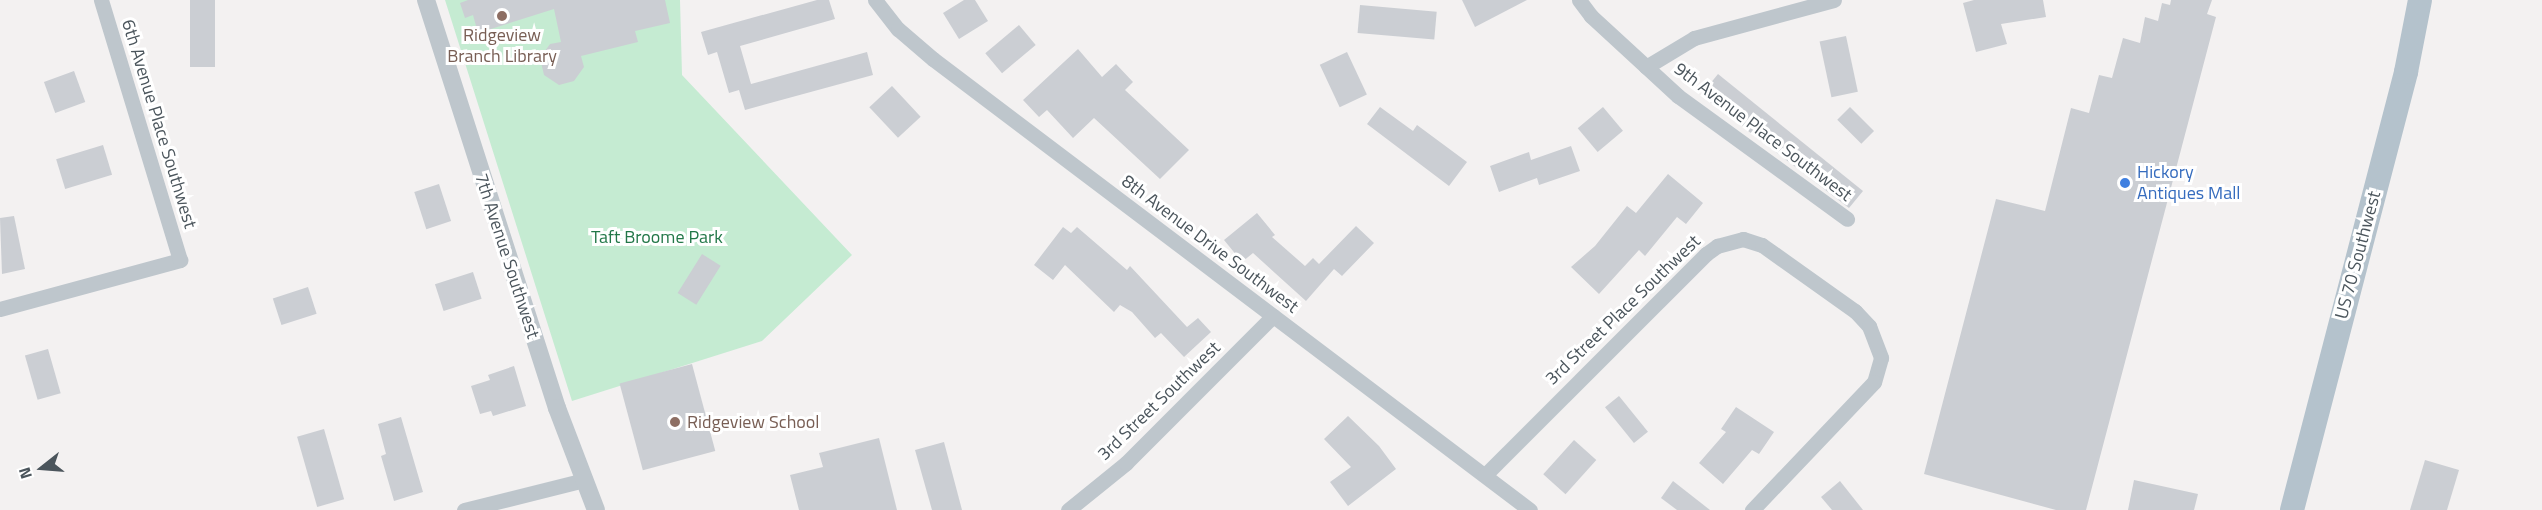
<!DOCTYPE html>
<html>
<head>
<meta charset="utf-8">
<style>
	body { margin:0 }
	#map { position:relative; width:2542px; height:510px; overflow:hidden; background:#f3f1f1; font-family:"Titillium Web",sans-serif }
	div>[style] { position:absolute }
	.green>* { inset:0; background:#c5ebd2 }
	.building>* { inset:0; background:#cbced3; transform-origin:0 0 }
	.minor>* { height:15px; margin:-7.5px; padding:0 7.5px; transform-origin:7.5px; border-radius:7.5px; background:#bec6cc }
	.tertiary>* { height:18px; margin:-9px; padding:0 9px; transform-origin:9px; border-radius:9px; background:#bec6cc }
	.primary>* { height:24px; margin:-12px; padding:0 12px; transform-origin:12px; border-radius:12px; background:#b4c2cc }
	.dots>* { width:16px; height:16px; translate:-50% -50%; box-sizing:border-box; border:3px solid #fff; border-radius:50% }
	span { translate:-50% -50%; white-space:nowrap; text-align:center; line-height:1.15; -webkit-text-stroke:6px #fff; paint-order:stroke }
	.education-label { font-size:18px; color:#785e54 }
	.left { translate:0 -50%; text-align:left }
	.street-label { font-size:18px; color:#4b555c }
	.shop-label { font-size:18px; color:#366cbe }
	.park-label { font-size:18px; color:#227748 }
	.north { position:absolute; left:12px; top:438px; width:60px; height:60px; -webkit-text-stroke:4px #fff; paint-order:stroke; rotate:253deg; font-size:16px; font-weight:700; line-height:24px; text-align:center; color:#4b555c }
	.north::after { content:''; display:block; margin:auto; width:21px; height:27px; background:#4b555c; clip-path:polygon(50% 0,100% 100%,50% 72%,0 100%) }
</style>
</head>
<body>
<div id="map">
	<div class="green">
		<i style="clip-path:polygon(445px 0,680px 0,682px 75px,852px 255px,762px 341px,572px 401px)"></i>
	</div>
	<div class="building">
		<i style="left:190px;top:0;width:25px;height:67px"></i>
		<i style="clip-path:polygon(468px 0,665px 0,670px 23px,635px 31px,638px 42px,581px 56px,584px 67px,574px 81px,559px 85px,544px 75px,540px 58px,550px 44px,561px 42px,554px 9px,478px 33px,473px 15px,465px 18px,460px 3px)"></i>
		<i style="clip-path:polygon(817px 0,829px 0,835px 19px,740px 46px,751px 84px,867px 52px,873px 75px,745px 110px,739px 90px,729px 93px,717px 52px,708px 55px,701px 32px)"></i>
		<i style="clip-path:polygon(964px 0,975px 0,988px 21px,959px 39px,943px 13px)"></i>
		<i style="clip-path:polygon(1462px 0,1527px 0,1475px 27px)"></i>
		<i style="clip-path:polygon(1974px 0,2043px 0,2046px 17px,2001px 24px,2007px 44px,1976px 52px,1963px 3px)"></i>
		<i style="clip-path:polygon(2171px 0,2212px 0,2207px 14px,2216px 17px,2086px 510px,2056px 510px,1924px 474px,1996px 199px,2045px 211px,2071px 108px,2089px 113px,2099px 75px,2112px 78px,2123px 38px,2140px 43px,2145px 17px,2158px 21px,2162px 3px,2170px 5px)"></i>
		<i style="left:1360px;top:5px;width:77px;height:28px;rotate:5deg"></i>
		<i style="left:1019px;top:25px;width:26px;height:44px;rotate:50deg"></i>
		<i style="left:1846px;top:36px;width:57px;height:27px;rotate:78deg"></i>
		<i style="clip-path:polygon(1078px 49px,1102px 77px,1116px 64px,1133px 82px,1125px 90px,1189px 150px,1160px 179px,1094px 118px,1073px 138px,1047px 110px,1039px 117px,1023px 100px)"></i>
		<i style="left:1347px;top:52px;width:47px;height:30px;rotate:65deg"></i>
		<i style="left:74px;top:71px;width:33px;height:32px;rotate:70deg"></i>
		<i style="clip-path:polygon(1718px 74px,1863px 191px,1849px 208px,1701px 95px)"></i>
		<i style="left:892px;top:86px;width:42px;height:31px;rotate:47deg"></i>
		<i style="clip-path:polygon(1380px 107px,1413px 131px,1417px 125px,1467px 162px,1449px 186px,1367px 124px)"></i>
		<i style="left:1603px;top:107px;width:31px;height:33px;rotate:50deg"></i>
		<i style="left:1850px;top:107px;width:34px;height:18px;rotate:45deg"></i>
		<i style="left:103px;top:145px;width:31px;height:49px;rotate:73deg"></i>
		<i style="clip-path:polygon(1571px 146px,1580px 171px,1539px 185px,1537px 178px,1499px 192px,1490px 166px,1529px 152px,1531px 160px)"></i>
		<i style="clip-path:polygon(1668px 174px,1703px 203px,1686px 224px,1677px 217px,1645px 256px,1639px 250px,1599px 294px,1571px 267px,1595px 246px,1627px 206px,1636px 213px)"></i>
		<i style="left:439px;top:184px;width:39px;height:26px;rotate:72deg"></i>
		<i style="clip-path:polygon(1257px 213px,1275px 235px,1272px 237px,1305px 266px,1313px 258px,1319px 264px,1356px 226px,1374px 243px,1342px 276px,1334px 269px,1306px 301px,1253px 253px,1242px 262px,1224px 240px)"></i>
		<i style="clip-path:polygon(14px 216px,25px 269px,2px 274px,0 218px)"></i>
		<i style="clip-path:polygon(1063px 227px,1071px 233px,1077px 227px,1127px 270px,1130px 266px,1187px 327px,1198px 318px,1211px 332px,1184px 357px,1161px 333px,1155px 338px,1132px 312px,1120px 305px,1114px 312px,1065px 265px,1053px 280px,1034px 265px)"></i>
		<i style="left:702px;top:254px;width:22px;height:46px;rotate:32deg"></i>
		<i style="left:473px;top:272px;width:28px;height:40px;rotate:72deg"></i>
		<i style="left:308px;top:287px;width:28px;height:37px;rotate:72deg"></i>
		<i style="left:48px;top:349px;width:46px;height:24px;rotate:74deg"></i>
		<i style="left:692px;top:364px;width:90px;height:75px;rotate:75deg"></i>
		<i style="clip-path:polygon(514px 366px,526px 406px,493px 416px,491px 411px,480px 414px,471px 386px,490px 380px,488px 375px)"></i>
		<i style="left:1619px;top:396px;width:46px;height:18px;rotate:51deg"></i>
		<i style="clip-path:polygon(1736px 407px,1774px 432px,1759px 454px,1752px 450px,1723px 484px,1699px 463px,1726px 432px,1721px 429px)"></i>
		<i style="clip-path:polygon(1348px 416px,1379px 446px,1396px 469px,1348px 506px,1330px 482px,1351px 467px,1324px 439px)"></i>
		<i style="clip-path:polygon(401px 417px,423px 492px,394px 501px,381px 456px,386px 454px,378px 424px)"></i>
		<i style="left:324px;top:429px;width:73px;height:28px;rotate:74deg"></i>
		<i style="clip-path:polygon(879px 438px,897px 510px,799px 510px,790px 475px,823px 467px,819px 453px)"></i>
		<i style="left:1574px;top:440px;width:30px;height:46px;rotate:42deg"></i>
		<i style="clip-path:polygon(944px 442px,962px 510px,932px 510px,915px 450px)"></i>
		<i style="clip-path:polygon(2425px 460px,2459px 470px,2447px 510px,2410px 510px)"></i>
		<i style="clip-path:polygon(2134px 480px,2198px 494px,2194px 510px,2128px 510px)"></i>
		<i style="clip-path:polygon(1673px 481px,1710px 510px,1677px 510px,1661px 498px)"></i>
		<i style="clip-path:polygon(1840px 481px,1863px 510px,1832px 510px,1821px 497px)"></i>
	</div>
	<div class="minor">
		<i style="left:875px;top:0;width:37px;rotate:52deg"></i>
		<i style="left:898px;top:29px;width:46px;rotate:40.6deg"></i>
		<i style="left:933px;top:59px;width:748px;rotate:37.07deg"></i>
		<i style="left:1579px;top:0;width:20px;rotate:53deg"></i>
		<i style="left:1591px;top:16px;width:118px;rotate:42.6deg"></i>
		<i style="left:1678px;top:96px;width:209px;rotate:36deg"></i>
		<i style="left:1646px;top:67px;width:56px;rotate:-31.1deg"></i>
		<i style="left:1694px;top:38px;width:145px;rotate:-15.2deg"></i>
		<i style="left:0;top:309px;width:187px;rotate:-15.2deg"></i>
		<i style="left:180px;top:260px;width:272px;rotate:-106.9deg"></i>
		<i style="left:1485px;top:475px;width:313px;rotate:-45deg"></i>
		<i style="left:1706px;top:254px;width:14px;rotate:-36deg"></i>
		<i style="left:1717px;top:246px;width:27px;rotate:-15deg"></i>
		<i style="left:1743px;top:239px;width:20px;rotate:18deg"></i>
		<i style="left:1762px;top:245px;width:114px;rotate:35.4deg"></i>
		<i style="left:1855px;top:311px;width:21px;rotate:47deg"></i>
		<i style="left:1869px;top:326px;width:34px;rotate:69deg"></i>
		<i style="left:1881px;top:358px;width:25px;rotate:106deg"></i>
		<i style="left:1874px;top:382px;width:177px;rotate:133.6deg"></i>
		<i style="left:464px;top:510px;width:124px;rotate:-14deg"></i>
		<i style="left:1068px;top:510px;width:75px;rotate:-39deg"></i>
		<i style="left:1126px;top:463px;width:208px;rotate:-45deg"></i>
	</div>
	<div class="tertiary">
		<i style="left:426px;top:0;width:429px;rotate:72.2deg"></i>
		<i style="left:557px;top:408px;width:109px;rotate:69.1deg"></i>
	</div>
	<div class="primary">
		<i style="left:2292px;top:510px;width:453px;rotate:-75.4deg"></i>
		<i style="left:2406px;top:72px;width:73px;rotate:-79deg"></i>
	</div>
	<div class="dots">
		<i style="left:502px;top:16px;background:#8d6e63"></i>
		<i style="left:2125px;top:183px;background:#3f7fe0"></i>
		<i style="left:675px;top:422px;background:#8d6e63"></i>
	</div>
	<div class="education-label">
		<span style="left:502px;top:46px">Ridgeview<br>Branch Library</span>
		<span class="left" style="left:687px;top:422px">Ridgeview School</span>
	</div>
	<div class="street-label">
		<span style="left:159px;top:124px;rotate:73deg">6th Avenue Place Southwest</span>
		<span style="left:1763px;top:132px;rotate:37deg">9th Avenue Place Southwest</span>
		<span style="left:1210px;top:244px;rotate:37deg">8th Avenue Drive Southwest</span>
		<span style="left:2358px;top:255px;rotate:-75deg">US 70 Southwest</span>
		<span style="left:507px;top:256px;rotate:72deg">7th Avenue Southwest</span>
		<span style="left:1623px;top:310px;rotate:-44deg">3rd Street Place Southwest</span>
		<span style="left:1159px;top:401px;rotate:-44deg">3rd Street Southwest</span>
	</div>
	<div class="shop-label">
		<span class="left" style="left:2137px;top:183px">Hickory<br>Antiques Mall</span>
	</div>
	<div class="park-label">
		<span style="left:657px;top:237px">Taft Broome Park</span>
	</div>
	<div class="north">N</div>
</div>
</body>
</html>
